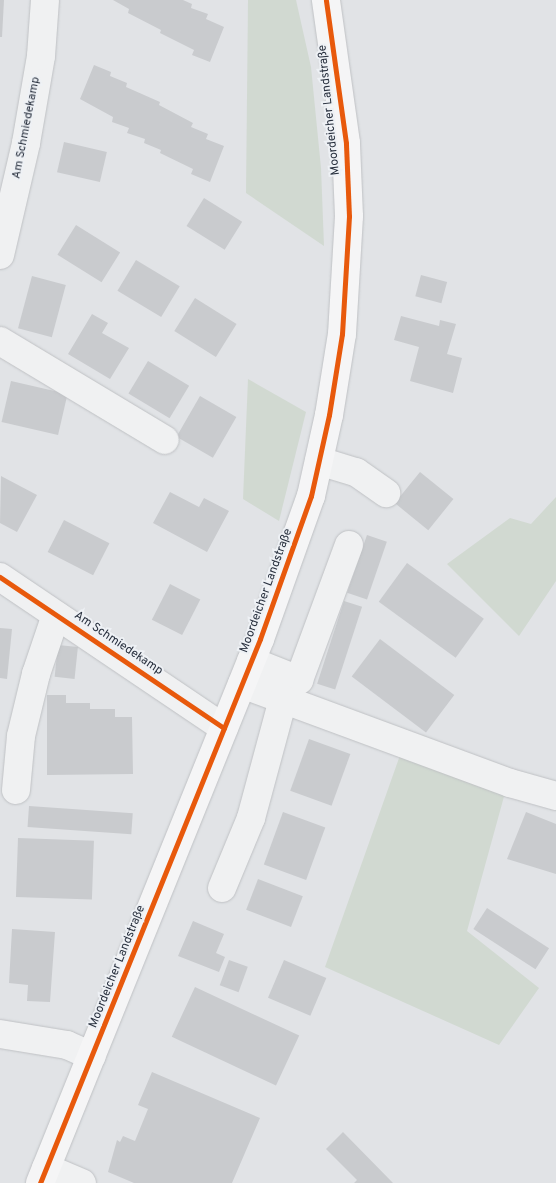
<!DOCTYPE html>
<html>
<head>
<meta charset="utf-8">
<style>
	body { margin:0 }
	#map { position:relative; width:556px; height:1183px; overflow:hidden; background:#e1e3e6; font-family:Overpass,sans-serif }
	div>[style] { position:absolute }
	.green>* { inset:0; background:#d1d9d1 }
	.building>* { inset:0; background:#c9cbce; transform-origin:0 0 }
	.roads { filter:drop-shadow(0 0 1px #bfc1c4) drop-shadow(0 0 1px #bfc1c4) }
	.minor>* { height:28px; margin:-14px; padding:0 14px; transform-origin:14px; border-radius:14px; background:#f0f1f2 }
	.major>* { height:28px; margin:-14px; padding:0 14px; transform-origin:14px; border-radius:14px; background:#f5f5f6 }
	.cycleway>* { height:5px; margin:-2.5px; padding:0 2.5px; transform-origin:2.5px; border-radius:2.5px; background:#e8590c }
	span { translate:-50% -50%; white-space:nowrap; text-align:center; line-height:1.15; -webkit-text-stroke:4px #eef1f5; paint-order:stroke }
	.street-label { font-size:12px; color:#28303e }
</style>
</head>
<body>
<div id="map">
	<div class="green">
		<i style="clip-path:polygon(248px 0,296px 0,311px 67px,321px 168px,324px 246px,246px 193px)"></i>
		<i style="clip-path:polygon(248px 379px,306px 412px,279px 521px,243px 499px)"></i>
		<i style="clip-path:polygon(556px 497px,556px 581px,519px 636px,447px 564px,510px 518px,531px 524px)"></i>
		<i style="clip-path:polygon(404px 744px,508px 782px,467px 931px,539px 988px,499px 1045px,325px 967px)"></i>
	</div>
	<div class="building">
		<i style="clip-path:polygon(0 0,4px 0,2px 37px,0 37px)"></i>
		<i style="clip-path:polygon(113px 0,183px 0,192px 4px,191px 8px,208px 14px,206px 19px,224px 27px,210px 62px,192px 55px,194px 50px,160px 33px,161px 30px,128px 13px,129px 9px)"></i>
		<i style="clip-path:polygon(94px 65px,111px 72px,110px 76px,127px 83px,126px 87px,160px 102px,159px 105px,193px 123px,191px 127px,208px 134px,206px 139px,224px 146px,210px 182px,191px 174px,193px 169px,160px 153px,161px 150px,144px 143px,145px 139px,127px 133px,129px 128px,112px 122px,113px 117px,80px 99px)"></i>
		<i style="left:64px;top:142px;width:44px;height:31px;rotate:13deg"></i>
		<i style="left:204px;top:198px;width:45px;height:33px;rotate:32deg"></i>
		<i style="left:76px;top:225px;width:52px;height:35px;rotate:32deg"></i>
		<i style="left:136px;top:260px;width:51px;height:36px;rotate:31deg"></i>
		<i style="left:421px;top:275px;width:27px;height:22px;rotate:15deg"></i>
		<i style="left:32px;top:276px;width:35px;height:54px;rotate:15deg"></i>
		<i style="left:195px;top:298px;width:49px;height:39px;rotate:32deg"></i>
		<i style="clip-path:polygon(92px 314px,108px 323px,102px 333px,129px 348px,110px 379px,68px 354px)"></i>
		<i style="clip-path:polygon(401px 316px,439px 326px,440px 320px,456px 324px,447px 354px,462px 358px,453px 393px,410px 381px,419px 347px,394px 340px)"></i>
		<i style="left:148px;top:361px;width:48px;height:38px;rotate:31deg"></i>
		<i style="left:11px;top:381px;width:58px;height:42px;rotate:13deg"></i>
		<i style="left:200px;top:396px;width:42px;height:47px;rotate:30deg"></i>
		<i style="left:420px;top:472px;width:43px;height:40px;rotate:39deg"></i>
		<i style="clip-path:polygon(1px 476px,37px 495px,17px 532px,0 523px)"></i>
		<i style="clip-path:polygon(170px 492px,199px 507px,204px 498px,229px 511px,207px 552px,153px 523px)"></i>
		<i style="left:64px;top:520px;width:51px;height:36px;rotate:27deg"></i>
		<i style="left:367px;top:535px;width:21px;height:61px;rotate:19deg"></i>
		<i style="left:407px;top:563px;width:95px;height:48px;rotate:36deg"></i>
		<i style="left:170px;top:584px;width:34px;height:40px;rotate:27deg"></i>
		<i style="left:344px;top:601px;width:19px;height:87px;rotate:18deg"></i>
		<i style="clip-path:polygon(0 628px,12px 629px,7px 679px,0 678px)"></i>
		<i style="left:380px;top:639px;width:93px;height:47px;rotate:37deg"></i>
		<i style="left:58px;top:645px;width:20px;height:32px;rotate:6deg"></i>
		<i style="clip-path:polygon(47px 695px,66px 695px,66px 703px,90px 703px,90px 709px,115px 709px,115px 717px,132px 717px,133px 774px,47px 775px)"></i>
		<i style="left:309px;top:739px;width:44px;height:55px;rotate:20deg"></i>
		<i style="left:29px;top:806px;width:104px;height:21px;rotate:4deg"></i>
		<i style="left:283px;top:812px;width:45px;height:56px;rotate:20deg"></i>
		<i style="clip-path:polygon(526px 812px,556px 824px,556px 874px,507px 859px)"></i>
		<i style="left:18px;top:838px;width:76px;height:59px;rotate:2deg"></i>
		<i style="left:258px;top:879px;width:48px;height:33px;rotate:21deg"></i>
		<i style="left:487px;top:908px;width:74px;height:25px;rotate:33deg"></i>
		<i style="clip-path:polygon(193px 921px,224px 934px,216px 953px,225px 957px,219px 972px,178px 956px)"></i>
		<i style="clip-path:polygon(12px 929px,55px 932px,50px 1002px,27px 1001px,28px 985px,9px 983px)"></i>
		<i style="left:229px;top:960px;width:20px;height:27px;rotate:20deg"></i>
		<i style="left:284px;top:960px;width:46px;height:41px;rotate:23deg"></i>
		<i style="left:195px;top:987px;width:115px;height:55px;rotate:25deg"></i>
		<i style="clip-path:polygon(152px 1072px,260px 1118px,232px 1183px,134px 1183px,108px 1172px,117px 1140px,120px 1142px,123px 1136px,135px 1141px,148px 1109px,138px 1105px)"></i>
		<i style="clip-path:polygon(343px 1132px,393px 1183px,354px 1183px,357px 1180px,326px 1149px)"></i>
	</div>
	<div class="roads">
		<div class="minor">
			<i style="left:0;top:255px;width:115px;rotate:-76.9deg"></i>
			<i style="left:26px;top:143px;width:88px;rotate:-80.2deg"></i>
			<i style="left:41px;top:56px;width:56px;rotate:-85.9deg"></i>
			<i style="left:0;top:341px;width:192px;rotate:31deg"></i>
			<i style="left:319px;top:461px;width:39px;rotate:17deg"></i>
			<i style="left:356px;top:472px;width:37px;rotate:35deg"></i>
			<i style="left:0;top:577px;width:270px;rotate:34deg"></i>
			<i style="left:251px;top:661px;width:52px;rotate:21.6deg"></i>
			<i style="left:299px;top:680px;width:144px;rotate:-69.7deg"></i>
			<i style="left:242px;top:684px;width:286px;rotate:20.3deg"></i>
			<i style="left:510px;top:783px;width:48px;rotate:15.8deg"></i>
			<i style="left:16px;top:790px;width:54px;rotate:-84.7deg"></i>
			<i style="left:21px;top:736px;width:64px;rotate:-76.4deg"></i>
			<i style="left:36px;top:674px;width:62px;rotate:-71.3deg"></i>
			<i style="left:222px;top:888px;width:76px;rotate:-67.5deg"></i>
			<i style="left:251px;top:818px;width:123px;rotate:-74.9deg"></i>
			<i style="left:0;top:1034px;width:68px;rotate:9.3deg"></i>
			<i style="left:67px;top:1045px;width:27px;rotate:24deg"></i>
			<i style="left:46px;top:1168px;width:39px;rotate:23deg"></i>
		</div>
		<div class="major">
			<i style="left:40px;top:1183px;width:587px;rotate:-67.98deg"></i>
			<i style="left:260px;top:639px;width:152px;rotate:-70.4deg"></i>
			<i style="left:311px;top:496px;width:83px;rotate:-77.5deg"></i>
			<i style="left:329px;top:415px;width:82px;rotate:-80.9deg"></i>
			<i style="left:342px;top:334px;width:118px;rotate:-86.6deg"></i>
			<i style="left:349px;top:216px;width:73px;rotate:-92.4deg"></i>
			<i style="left:346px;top:143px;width:144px;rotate:-98deg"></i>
		</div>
	</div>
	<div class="cycleway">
		<i style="left:0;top:577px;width:270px;rotate:34deg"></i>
		<i style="left:40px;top:1183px;width:587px;rotate:-67.98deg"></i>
		<i style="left:260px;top:639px;width:152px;rotate:-70.4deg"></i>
		<i style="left:311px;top:496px;width:83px;rotate:-77.5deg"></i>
		<i style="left:329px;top:415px;width:82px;rotate:-80.9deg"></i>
		<i style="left:342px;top:334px;width:118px;rotate:-86.6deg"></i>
		<i style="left:349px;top:216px;width:73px;rotate:-92.4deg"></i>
		<i style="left:346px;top:143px;width:144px;rotate:-98deg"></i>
	</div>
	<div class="street-label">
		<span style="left:330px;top:110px;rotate:-96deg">Moordeicher Landstraße</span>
		<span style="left:27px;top:128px;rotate:-79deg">Am Schmiedekamp</span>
		<span style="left:267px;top:591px;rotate:-70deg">Moordeicher Landstraße</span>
		<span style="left:118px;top:644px;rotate:34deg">Am Schmiedekamp</span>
		<span style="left:118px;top:967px;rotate:-68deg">Moordeicher Landstraße</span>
	</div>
</div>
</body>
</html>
